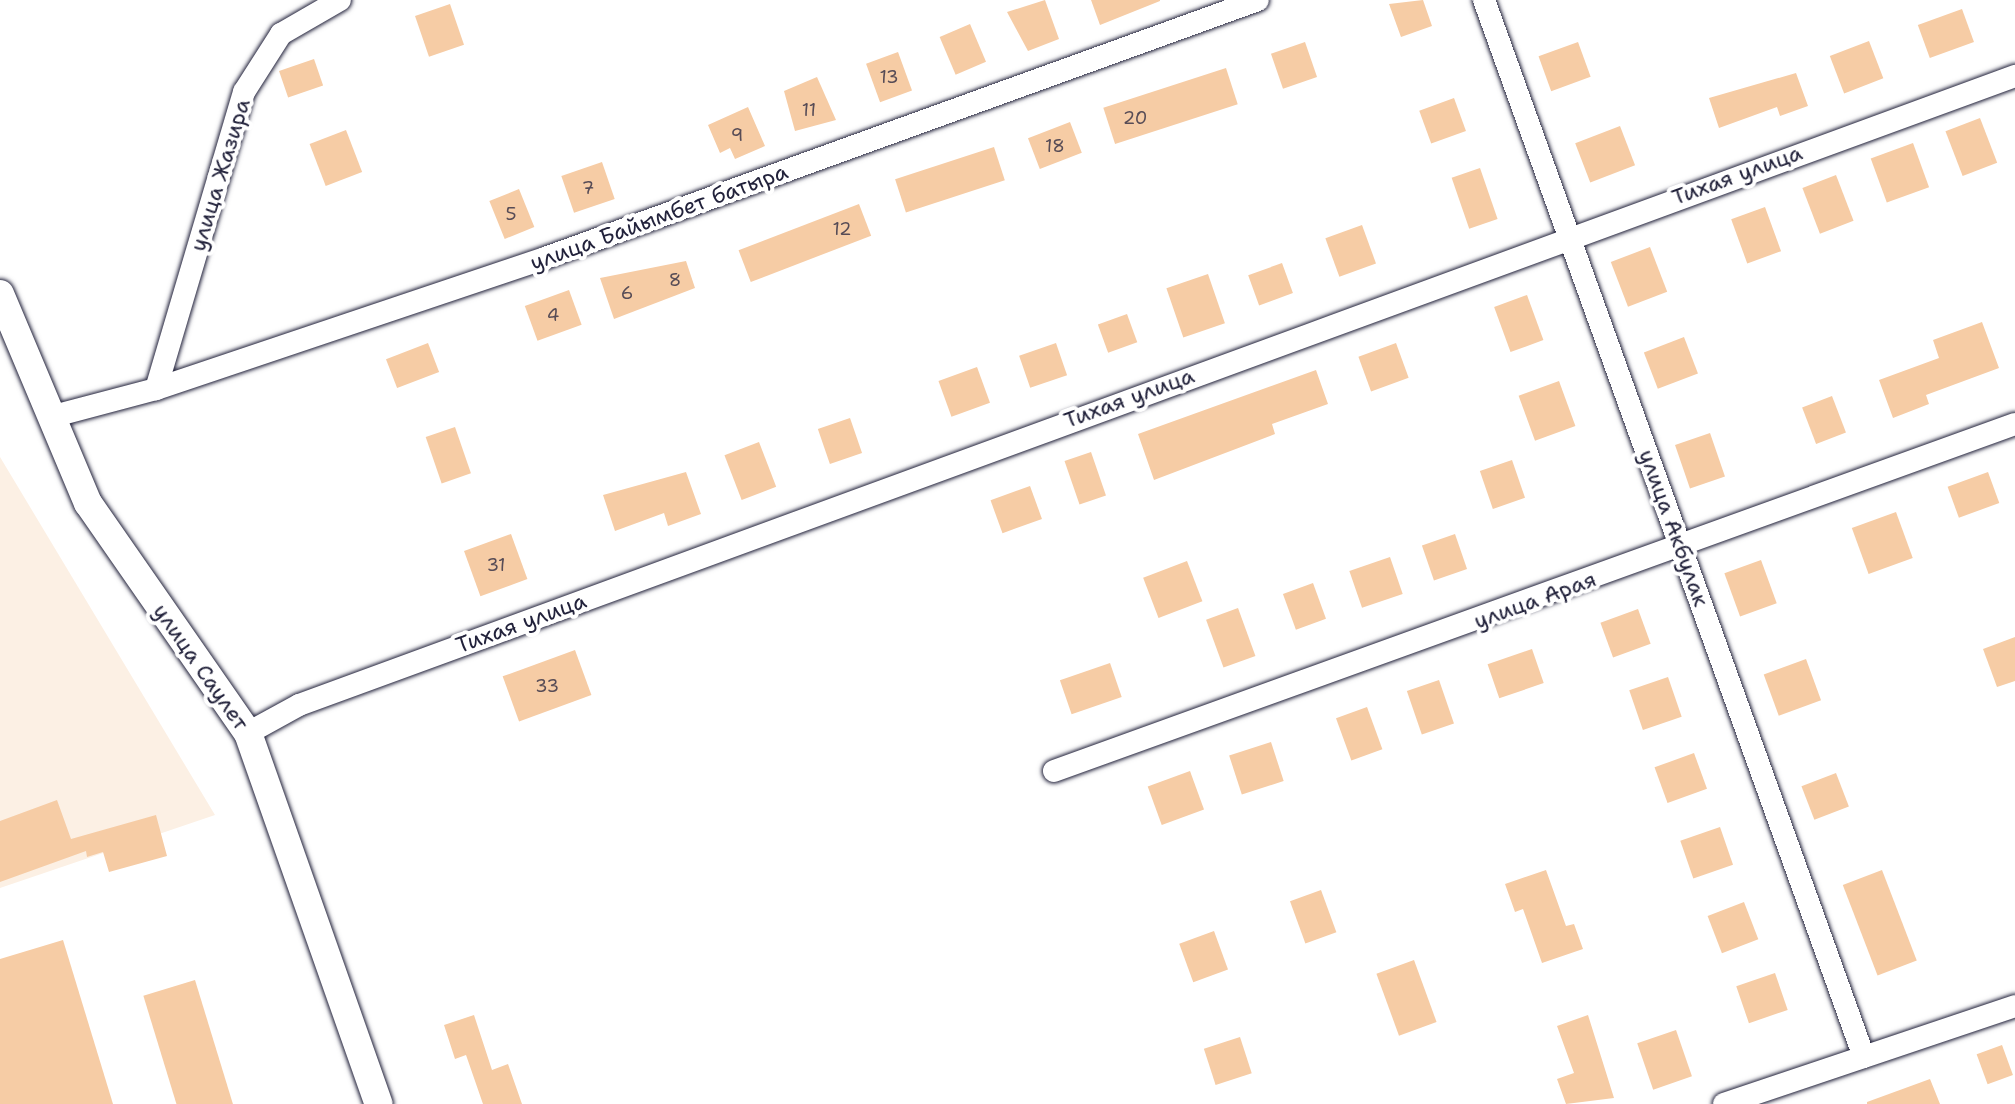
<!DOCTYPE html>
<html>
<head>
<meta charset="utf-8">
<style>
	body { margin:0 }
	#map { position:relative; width:2015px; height:1104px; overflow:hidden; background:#fff; font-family:"Shantell Sans",sans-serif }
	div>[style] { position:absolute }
	.built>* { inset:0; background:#fcf0e4 }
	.building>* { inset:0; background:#f6cca5; transform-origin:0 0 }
	.roads { filter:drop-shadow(0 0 2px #22223b) drop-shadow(0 0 2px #22223b) }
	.minor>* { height:22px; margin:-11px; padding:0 11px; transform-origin:11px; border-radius:11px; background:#fff }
	.tertiary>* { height:28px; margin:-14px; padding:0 14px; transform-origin:14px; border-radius:14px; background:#fff }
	span { translate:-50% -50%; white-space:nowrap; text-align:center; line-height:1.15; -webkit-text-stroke:8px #fff; paint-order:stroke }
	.number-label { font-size:18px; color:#574c56 }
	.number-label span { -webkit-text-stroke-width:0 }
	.street-label { font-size:22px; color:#22223b }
</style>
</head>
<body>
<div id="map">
	<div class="built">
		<i style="clip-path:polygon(0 457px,215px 815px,0 888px)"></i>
	</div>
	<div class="building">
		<i style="clip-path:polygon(1045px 0,1059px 39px,1028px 51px,1007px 12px)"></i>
		<i style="clip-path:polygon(1091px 0,1160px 0,1160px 1px,1100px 25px)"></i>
		<i style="clip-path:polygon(1423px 0,1432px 26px,1401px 37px,1389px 4px)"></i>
		<i style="left:450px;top:4px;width:43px;height:37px;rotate:71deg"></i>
		<i style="left:1962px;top:9px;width:35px;height:47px;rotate:70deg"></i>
		<i style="left:970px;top:24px;width:41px;height:33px;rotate:67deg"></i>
		<i style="left:1869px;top:41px;width:40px;height:42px;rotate:69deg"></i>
		<i style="left:1305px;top:42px;width:37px;height:36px;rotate:71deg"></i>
		<i style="left:1578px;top:42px;width:37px;height:42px;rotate:70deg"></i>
		<i style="left:898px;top:52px;width:41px;height:34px;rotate:70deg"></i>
		<i style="left:314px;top:59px;width:28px;height:37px;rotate:71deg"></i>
		<i style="left:1226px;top:68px;width:38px;height:129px;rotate:72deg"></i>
		<i style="clip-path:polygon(1796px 73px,1808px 106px,1780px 116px,1777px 107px,1719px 128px,1709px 98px)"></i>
		<i style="clip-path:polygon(817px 77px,836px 120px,795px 131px,784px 91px)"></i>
		<i style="left:1454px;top:98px;width:35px;height:37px;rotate:70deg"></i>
		<i style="clip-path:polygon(748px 107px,765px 146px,735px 159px,730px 148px,720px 153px,708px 125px)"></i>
		<i style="left:1980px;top:118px;width:48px;height:37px;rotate:69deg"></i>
		<i style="left:1070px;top:122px;width:33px;height:45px;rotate:69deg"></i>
		<i style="left:1620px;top:126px;width:42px;height:48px;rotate:69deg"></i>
		<i style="left:346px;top:130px;width:45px;height:39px;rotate:69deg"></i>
		<i style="left:1913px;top:143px;width:47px;height:45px;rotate:70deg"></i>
		<i style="left:994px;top:147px;width:35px;height:104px;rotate:72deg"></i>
		<i style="left:602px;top:162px;width:39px;height:43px;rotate:71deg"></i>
		<i style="left:1480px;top:168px;width:54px;height:30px;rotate:71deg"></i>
		<i style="left:1836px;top:175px;width:49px;height:36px;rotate:69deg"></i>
		<i style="left:519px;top:189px;width:41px;height:32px;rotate:68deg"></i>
		<i style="left:859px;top:204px;width:34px;height:129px;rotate:69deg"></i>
		<i style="left:1765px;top:207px;width:47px;height:36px;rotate:70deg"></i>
		<i style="left:1362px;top:225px;width:41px;height:39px;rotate:70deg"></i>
		<i style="left:1650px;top:247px;width:48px;height:42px;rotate:69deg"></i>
		<i style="clip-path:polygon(686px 261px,695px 288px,614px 319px,600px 278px)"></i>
		<i style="left:1282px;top:263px;width:32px;height:36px;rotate:70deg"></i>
		<i style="left:1208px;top:274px;width:52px;height:44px;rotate:71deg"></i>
		<i style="left:569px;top:290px;width:37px;height:47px;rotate:70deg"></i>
		<i style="left:1527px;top:295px;width:48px;height:35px;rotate:70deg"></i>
		<i style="left:1127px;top:314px;width:30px;height:31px;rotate:70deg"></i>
		<i style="clip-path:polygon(1982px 322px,1999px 368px,1926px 395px,1929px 404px,1893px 418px,1879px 380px,1939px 358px,1933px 340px)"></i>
		<i style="left:1684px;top:337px;width:39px;height:43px;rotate:69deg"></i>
		<i style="left:428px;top:343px;width:31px;height:45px;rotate:69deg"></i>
		<i style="left:1056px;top:343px;width:34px;height:39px;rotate:71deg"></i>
		<i style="left:1396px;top:343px;width:37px;height:40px;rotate:70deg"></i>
		<i style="left:977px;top:367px;width:38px;height:41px;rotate:70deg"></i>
		<i style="clip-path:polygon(1316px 370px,1328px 404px,1272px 424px,1275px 434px,1154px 480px,1138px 434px)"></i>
		<i style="left:1559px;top:381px;width:48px;height:43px;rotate:70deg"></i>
		<i style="left:1832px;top:396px;width:39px;height:32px;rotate:69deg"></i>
		<i style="left:850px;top:418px;width:37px;height:34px;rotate:71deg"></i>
		<i style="left:455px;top:427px;width:49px;height:31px;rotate:71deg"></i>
		<i style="left:1710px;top:433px;width:46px;height:37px;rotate:71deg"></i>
		<i style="left:759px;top:442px;width:48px;height:37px;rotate:69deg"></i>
		<i style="left:1091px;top:452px;width:46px;height:28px;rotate:71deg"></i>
		<i style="left:1512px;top:460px;width:40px;height:34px;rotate:71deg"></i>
		<i style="clip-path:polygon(686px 472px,701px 514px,668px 526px,664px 513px,615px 531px,603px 495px)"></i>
		<i style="left:1988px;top:472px;width:33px;height:43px;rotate:70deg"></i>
		<i style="left:1030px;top:486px;width:35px;height:42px;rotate:70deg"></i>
		<i style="left:1896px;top:512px;width:49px;height:47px;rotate:70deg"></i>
		<i style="left:511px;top:534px;width:48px;height:50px;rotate:70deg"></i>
		<i style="left:1455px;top:534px;width:37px;height:35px;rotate:71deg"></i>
		<i style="left:1390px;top:557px;width:39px;height:43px;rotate:71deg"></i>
		<i style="left:1761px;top:560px;width:46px;height:39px;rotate:70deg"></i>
		<i style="left:1187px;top:561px;width:43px;height:47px;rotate:69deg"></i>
		<i style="left:1313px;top:583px;width:38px;height:32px;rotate:70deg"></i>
		<i style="left:1238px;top:608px;width:51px;height:34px;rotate:70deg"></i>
		<i style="left:1638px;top:609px;width:37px;height:40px;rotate:70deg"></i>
		<i style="clip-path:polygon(2015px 637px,2015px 681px,1997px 687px,1983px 649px)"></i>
		<i style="left:1532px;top:649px;width:36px;height:47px;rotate:71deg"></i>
		<i style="left:575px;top:650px;width:48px;height:77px;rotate:70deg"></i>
		<i style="left:1806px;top:659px;width:44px;height:45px;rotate:70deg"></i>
		<i style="left:1110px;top:663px;width:36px;height:53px;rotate:71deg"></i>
		<i style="left:1668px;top:677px;width:42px;height:41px;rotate:71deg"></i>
		<i style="left:1439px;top:680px;width:46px;height:34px;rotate:71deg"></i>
		<i style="left:1367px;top:707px;width:45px;height:33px;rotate:70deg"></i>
		<i style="left:1271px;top:742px;width:41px;height:44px;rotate:72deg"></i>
		<i style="left:1694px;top:753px;width:38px;height:42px;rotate:70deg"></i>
		<i style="left:1190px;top:771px;width:41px;height:45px;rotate:70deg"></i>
		<i style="left:1836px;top:773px;width:36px;height:37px;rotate:69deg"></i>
		<i style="clip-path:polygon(57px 800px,71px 839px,156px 815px,167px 856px,109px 872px,103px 852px,87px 857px,86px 851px,0 882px,0 821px)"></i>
		<i style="left:1720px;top:827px;width:40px;height:42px;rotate:71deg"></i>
		<i style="clip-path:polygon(1546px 870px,1566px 926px,1574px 924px,1583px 949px,1542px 963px,1523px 909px,1515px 912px,1505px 884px)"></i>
		<i style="left:1882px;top:870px;width:97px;height:42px;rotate:69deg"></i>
		<i style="left:1321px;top:890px;width:45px;height:33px;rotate:70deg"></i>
		<i style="left:1744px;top:902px;width:40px;height:39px;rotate:69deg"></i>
		<i style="left:1214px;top:931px;width:41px;height:37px;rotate:70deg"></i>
		<i style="clip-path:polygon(63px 940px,113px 1104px,0 1104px,0 959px)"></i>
		<i style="left:1414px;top:960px;width:66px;height:40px;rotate:70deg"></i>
		<i style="left:1775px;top:973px;width:39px;height:41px;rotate:71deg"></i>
		<i style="left:195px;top:980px;width:130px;height:54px;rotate:73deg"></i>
		<i style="clip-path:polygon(474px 1015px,492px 1070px,508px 1064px,522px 1104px,483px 1104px,466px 1055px,455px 1059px,444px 1025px)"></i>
		<i style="clip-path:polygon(1588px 1015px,1614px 1098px,1566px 1104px,1557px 1079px,1574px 1073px,1557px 1026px)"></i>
		<i style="left:1676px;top:1030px;width:49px;height:41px;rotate:71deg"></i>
		<i style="left:1240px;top:1037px;width:38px;height:38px;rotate:72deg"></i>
		<i style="left:2002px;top:1045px;width:32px;height:27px;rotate:70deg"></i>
		<i style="clip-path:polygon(1930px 1079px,1940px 1104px,1867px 1104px,1867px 1102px)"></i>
	</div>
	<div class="roads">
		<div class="minor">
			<i style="left:1484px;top:0;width:1123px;rotate:70.23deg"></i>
			<i style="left:156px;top:389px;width:310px;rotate:-73.5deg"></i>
			<i style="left:244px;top:92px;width:69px;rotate:-57.5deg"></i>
			<i style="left:281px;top:34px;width:68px;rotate:-30deg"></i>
			<i style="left:54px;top:416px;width:106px;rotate:-14.8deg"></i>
			<i style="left:156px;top:389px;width:410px;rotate:-18.6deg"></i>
			<i style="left:545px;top:258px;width:758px;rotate:-19.89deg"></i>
			<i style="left:248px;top:733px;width:58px;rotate:-28.8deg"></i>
			<i style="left:299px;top:705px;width:1828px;rotate:-20.13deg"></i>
			<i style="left:1054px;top:771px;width:1022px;rotate:-19.85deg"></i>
			<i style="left:1724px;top:1104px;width:307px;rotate:-18.6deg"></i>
		</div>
		<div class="tertiary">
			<i style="left:0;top:294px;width:227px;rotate:67.2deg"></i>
			<i style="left:88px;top:503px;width:280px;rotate:55.2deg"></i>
			<i style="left:248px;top:733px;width:393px;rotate:70.6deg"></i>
		</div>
	</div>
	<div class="number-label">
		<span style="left:889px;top:77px">13</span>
		<span style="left:809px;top:110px">11</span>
		<span style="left:1135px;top:118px">20</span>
		<span style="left:737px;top:135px">9</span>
		<span style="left:1055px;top:146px">18</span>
		<span style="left:588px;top:188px">7</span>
		<span style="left:511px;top:214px">5</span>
		<span style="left:842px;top:229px">12</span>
		<span style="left:675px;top:280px">8</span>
		<span style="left:627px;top:293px">6</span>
		<span style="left:553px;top:315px">4</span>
		<span style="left:496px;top:565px">31</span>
		<span style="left:547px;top:686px">33</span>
	</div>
	<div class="street-label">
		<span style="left:220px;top:175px;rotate:-73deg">улица Жазира</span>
		<span style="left:1737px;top:175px;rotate:-20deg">Тихая улица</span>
		<span style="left:659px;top:217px;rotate:-20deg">улица Байымбет батыра</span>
		<span style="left:1129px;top:398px;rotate:-20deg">Тихая улица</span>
		<span style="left:1674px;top:528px;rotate:70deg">улица Акбулак</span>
		<span style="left:1535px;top:600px;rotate:-20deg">улица Арая</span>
		<span style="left:521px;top:623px;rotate:-20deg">Тихая улица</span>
		<span style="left:201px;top:667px;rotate:55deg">улица Саулет</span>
	</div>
</div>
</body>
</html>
